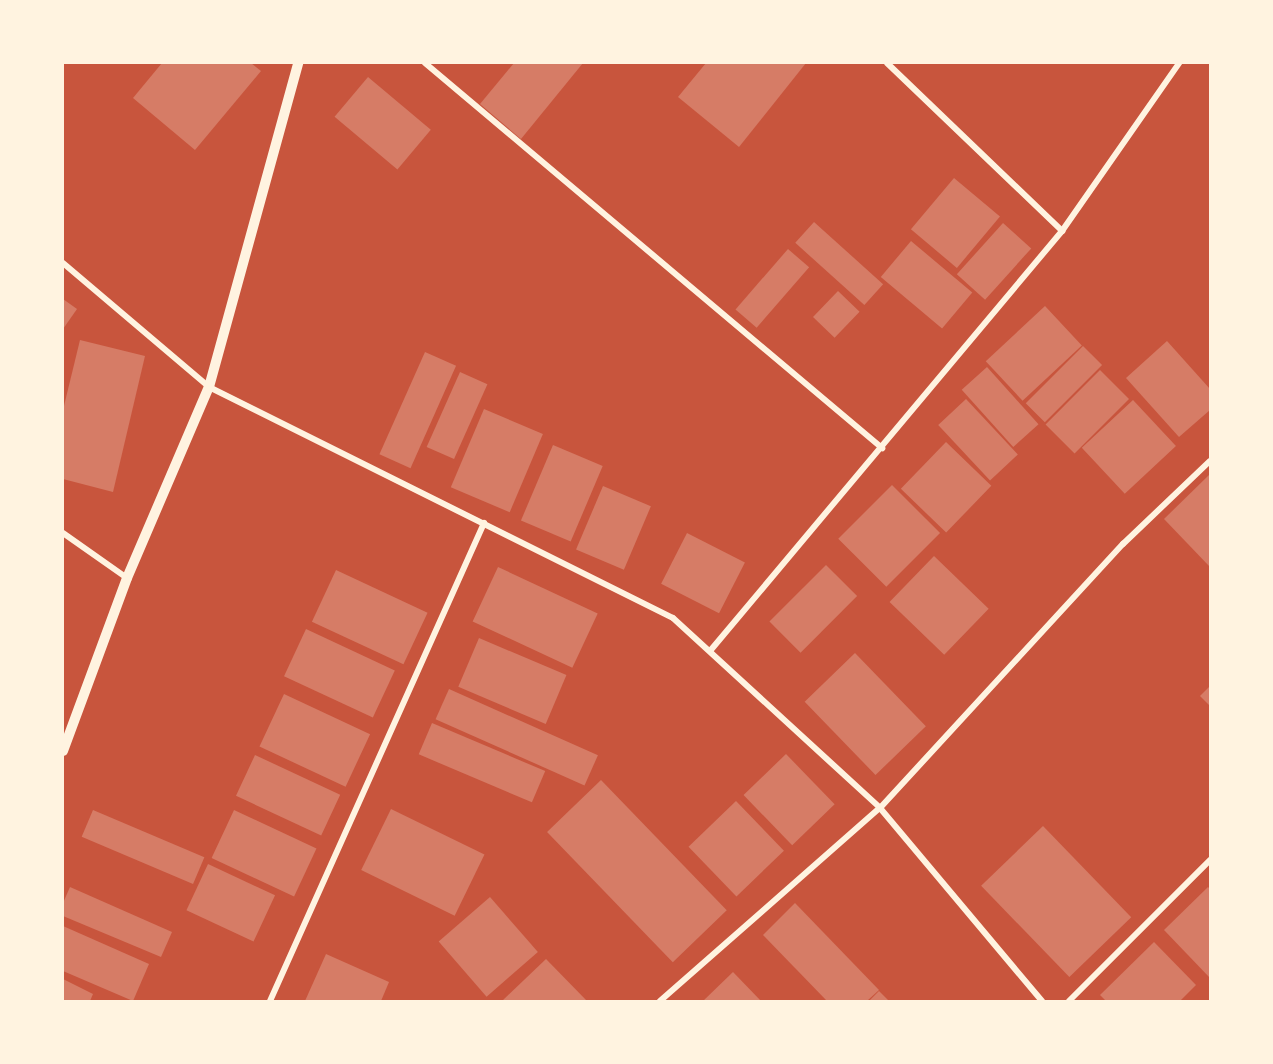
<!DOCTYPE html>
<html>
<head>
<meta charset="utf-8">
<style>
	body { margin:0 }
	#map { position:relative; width:1273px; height:1064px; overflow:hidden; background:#c8553d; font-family:"Nunito Sans",sans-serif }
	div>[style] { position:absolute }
	.building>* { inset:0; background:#d67c66; transform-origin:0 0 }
	.minor>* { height:6px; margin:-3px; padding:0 3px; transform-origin:3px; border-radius:3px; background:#fff3e0 }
	.tertiary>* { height:10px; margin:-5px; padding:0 5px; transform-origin:5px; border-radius:5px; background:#fff3e0 }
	span { translate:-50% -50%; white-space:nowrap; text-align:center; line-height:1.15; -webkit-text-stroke:6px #fff3e0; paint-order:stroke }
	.frame { position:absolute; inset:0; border:64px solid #fff3e0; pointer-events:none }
</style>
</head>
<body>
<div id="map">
	<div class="building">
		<i style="clip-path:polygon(162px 63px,251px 63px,261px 71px,195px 150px,133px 98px)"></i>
		<i style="clip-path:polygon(514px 63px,583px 63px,521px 139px,480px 104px)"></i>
		<i style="clip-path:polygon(706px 63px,806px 63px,739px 147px,678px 97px)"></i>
		<i style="left:368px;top:77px;width:82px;height:52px;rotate:40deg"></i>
		<i style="left:954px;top:178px;width:60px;height:67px;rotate:40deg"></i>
		<i style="left:814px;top:222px;width:93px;height:28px;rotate:42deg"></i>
		<i style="left:1003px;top:223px;width:38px;height:69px;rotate:42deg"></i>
		<i style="left:911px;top:241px;width:80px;height:47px;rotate:40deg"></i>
		<i style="left:788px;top:249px;width:28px;height:80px;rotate:41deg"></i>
		<i style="left:838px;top:291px;width:30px;height:36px;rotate:44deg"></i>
		<i style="clip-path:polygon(63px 299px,77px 309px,63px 329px)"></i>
		<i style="left:1045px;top:306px;width:54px;height:81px;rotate:47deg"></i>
		<i style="clip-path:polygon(80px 340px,145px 356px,113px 492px,63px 479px,63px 410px)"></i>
		<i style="clip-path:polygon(1167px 341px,1210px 389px,1210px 410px,1179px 437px,1126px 378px)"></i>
		<i style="left:1083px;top:346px;width:27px;height:81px;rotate:45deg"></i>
		<i style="left:425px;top:352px;width:34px;height:112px;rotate:24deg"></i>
		<i style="left:987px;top:367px;width:77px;height:34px;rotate:48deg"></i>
		<i style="left:1100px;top:370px;width:41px;height:77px;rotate:45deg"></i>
		<i style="left:460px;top:372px;width:30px;height:82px;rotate:24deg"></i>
		<i style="left:966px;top:399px;width:76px;height:38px;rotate:47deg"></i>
		<i style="left:1133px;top:400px;width:63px;height:70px;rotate:47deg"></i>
		<i style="left:484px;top:409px;width:64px;height:85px;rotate:23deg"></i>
		<i style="left:946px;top:442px;width:63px;height:65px;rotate:44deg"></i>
		<i style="left:553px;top:445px;width:54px;height:82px;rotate:23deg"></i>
		<i style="clip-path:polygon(1210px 474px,1210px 567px,1164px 519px)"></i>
		<i style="left:892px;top:485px;width:68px;height:76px;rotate:45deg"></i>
		<i style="left:603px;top:486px;width:52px;height:69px;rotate:23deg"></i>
		<i style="left:687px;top:533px;width:65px;height:57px;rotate:27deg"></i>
		<i style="left:934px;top:556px;width:76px;height:64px;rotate:44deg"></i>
		<i style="left:826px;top:565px;width:44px;height:80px;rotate:45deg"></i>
		<i style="left:498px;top:567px;width:110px;height:60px;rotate:25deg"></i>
		<i style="left:336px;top:570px;width:101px;height:57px;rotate:25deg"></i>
		<i style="left:306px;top:629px;width:98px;height:52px;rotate:25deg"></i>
		<i style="left:479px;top:638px;width:95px;height:53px;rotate:23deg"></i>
		<i style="left:855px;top:653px;width:102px;height:70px;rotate:46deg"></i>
		<i style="clip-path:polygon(1210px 686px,1210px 706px,1200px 696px)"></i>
		<i style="left:449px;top:689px;width:163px;height:33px;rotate:24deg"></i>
		<i style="left:284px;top:694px;width:95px;height:58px;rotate:25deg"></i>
		<i style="left:432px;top:723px;width:123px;height:34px;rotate:23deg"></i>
		<i style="left:786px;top:754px;width:70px;height:59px;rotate:46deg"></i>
		<i style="left:255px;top:755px;width:94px;height:45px;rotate:25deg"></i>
		<i style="left:601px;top:780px;width:181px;height:75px;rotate:46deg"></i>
		<i style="left:736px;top:801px;width:69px;height:66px;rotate:46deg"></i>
		<i style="left:391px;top:809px;width:104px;height:68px;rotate:26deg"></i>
		<i style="left:93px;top:810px;width:121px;height:29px;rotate:23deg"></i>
		<i style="left:234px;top:810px;width:91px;height:53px;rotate:25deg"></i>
		<i style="left:1043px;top:826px;width:127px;height:86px;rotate:46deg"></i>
		<i style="left:208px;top:864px;width:74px;height:51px;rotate:25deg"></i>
		<i style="clip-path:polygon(70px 887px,172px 932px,161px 957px,63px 916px,63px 903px)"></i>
		<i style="clip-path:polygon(1208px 887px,1210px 889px,1210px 978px,1164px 930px)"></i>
		<i style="left:490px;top:897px;width:73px;height:68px;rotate:49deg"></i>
		<i style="clip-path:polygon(795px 903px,879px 990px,867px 1001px,827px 1001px,763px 935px)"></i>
		<i style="clip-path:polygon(63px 926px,149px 964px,133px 1001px,63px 971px)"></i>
		<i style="clip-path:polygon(1154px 942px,1196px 985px,1180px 1001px,1106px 1001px,1100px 995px)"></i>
		<i style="clip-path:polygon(326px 954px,389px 982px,381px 1001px,305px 1001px)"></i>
		<i style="clip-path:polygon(546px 959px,587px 1001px,502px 1001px)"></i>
		<i style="clip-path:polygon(733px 972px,761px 1001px,703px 1001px)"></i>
		<i style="clip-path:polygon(63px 979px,93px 994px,90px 1001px,63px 1001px)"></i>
		<i style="clip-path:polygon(879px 991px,889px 1001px,869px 1001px)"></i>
	</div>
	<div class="minor">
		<i style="left:425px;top:63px;width:598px;rotate:40.11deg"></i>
		<i style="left:887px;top:63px;width:243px;rotate:43.8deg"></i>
		<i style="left:63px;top:263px;width:192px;rotate:40.3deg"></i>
		<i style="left:209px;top:387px;width:518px;rotate:26.47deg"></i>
		<i style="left:673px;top:618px;width:281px;rotate:42.5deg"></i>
		<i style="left:880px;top:808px;width:252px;rotate:50deg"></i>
		<i style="left:63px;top:533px;width:78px;rotate:35.1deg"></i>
		<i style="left:710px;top:651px;width:548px;rotate:-50.03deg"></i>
		<i style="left:1062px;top:231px;width:205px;rotate:-55.1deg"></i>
		<i style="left:270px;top:1001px;width:524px;rotate:-65.88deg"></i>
		<i style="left:660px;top:1001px;width:293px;rotate:-41.3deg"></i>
		<i style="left:880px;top:808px;width:359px;rotate:-47.4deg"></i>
		<i style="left:1123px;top:544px;width:120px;rotate:-43.7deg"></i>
		<i style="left:1069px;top:1001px;width:199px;rotate:-45deg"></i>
	</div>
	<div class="tertiary">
		<i style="left:63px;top:751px;width:184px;rotate:-69.7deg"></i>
		<i style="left:127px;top:578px;width:208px;rotate:-66.8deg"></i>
		<i style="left:209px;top:387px;width:336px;rotate:-74.6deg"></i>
	</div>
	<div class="frame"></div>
</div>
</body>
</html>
